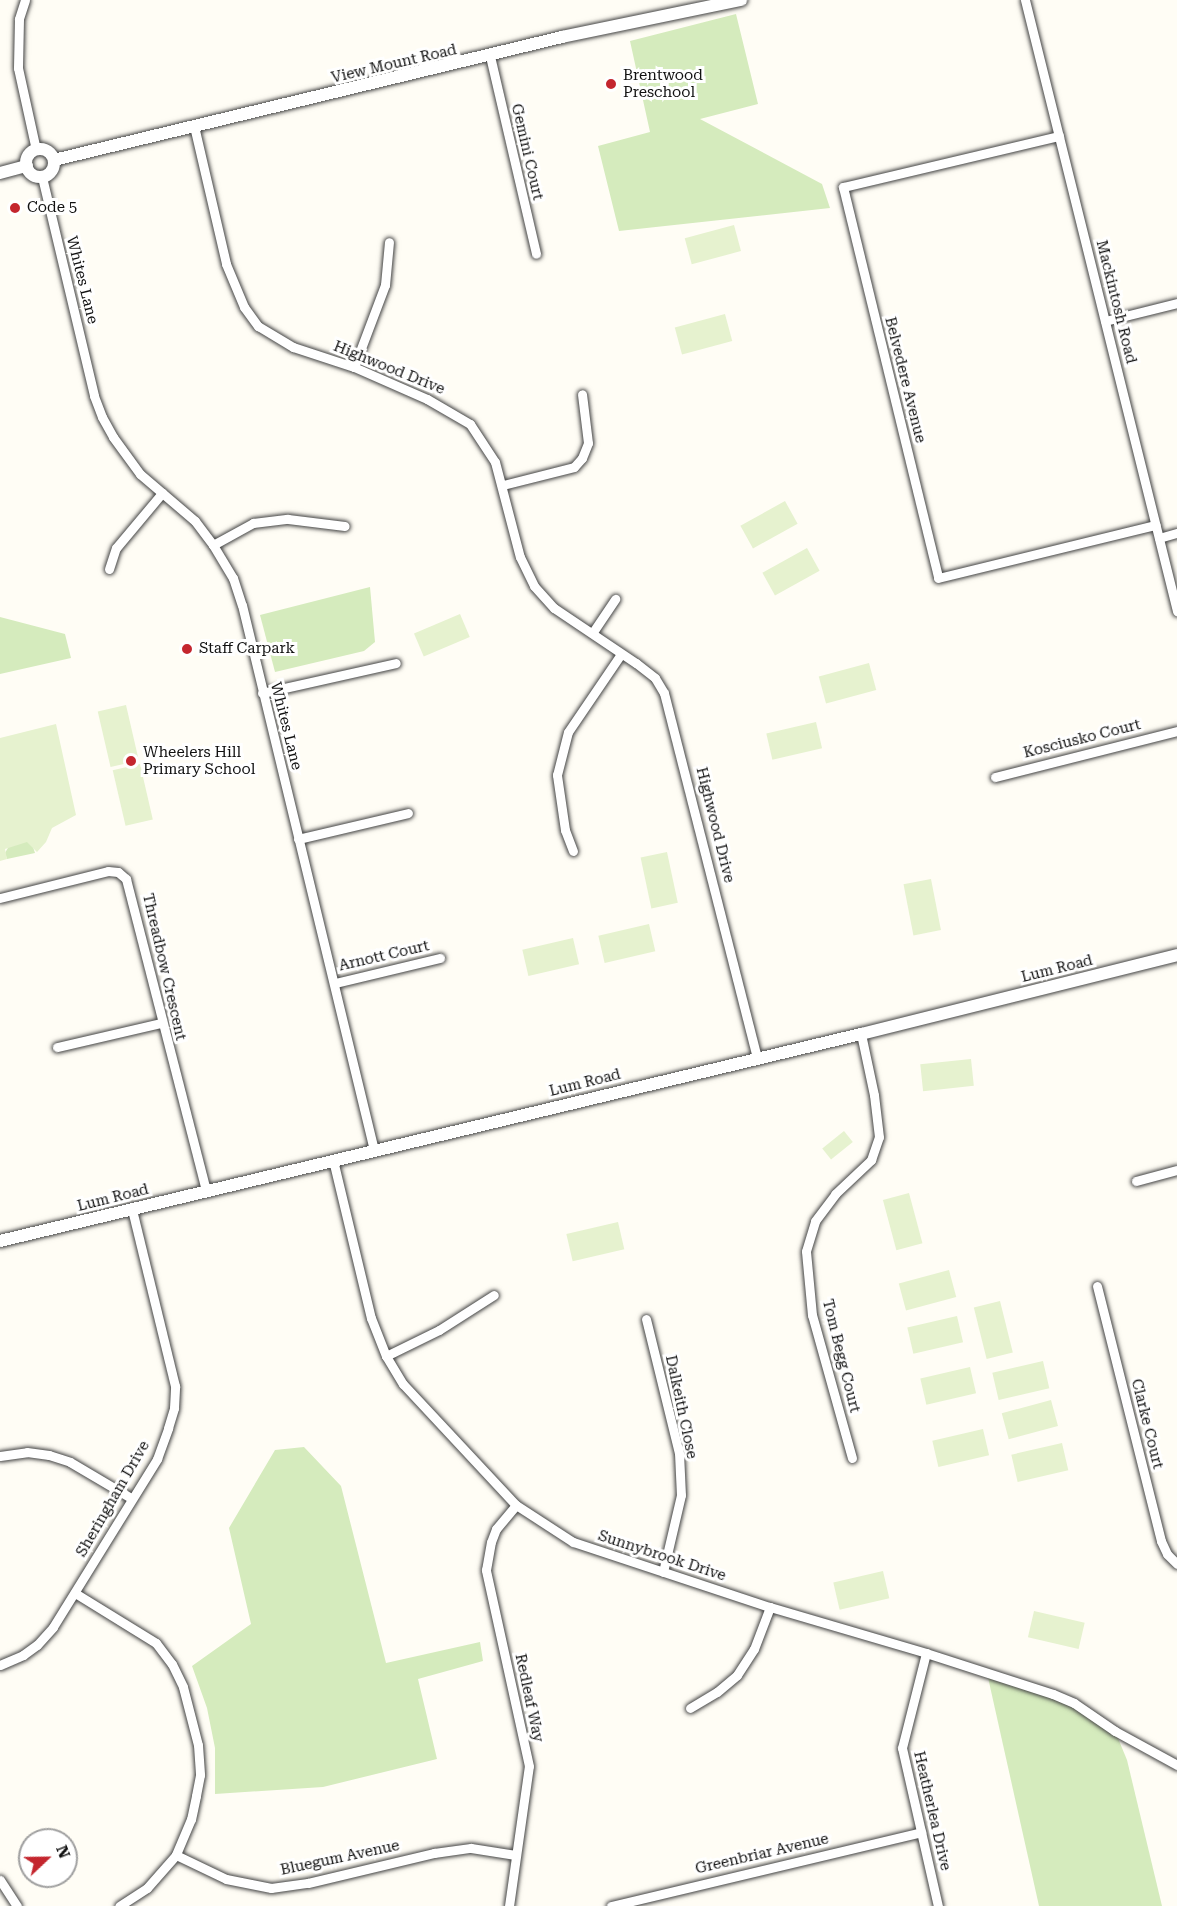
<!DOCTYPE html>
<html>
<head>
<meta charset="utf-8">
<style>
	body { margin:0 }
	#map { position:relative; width:1177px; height:1906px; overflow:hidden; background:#fffdf5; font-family:"Roboto Serif",serif }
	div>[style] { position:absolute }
	.green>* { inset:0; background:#d5ebbd }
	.pitch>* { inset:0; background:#e6f2cf; transform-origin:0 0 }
	.roads { filter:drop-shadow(0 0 2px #444) drop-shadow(0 0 2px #444) }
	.minor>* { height:9px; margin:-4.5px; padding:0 4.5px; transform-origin:4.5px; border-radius:4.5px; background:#fff }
	.tertiary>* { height:12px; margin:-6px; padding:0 6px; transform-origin:6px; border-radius:6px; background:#fff }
	.tertiary>.ring { margin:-6px; padding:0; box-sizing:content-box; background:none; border:12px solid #fff; border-radius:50% }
	.dots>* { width:16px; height:16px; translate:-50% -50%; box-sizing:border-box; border:3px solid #fff; border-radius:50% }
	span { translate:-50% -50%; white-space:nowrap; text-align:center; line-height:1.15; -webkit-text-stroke:6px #fff; paint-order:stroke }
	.street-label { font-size:15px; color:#111 }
	.poi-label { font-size:15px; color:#111 }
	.left { translate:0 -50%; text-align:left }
	.north { position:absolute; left:18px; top:1828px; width:60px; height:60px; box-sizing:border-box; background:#fff; border:2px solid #a0a0a0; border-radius:50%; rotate:68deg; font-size:16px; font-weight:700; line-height:24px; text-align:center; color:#111 }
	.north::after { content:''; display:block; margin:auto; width:21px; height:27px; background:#c4262e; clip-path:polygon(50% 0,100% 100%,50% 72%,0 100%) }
</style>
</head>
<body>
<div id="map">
	<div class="green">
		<i style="clip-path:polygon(736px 14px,758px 104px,700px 119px,822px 184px,830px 208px,619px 231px,598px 146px,650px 132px,630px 41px)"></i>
		<i style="clip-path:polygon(370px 587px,375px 642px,364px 651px,275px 672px,260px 615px)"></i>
		<i style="clip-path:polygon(0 617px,65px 634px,71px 658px,0 674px)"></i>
		<i style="clip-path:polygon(27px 841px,33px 847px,35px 853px,7px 859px,5px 853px,9px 846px)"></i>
		<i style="clip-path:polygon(304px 1447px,341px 1486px,386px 1663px,480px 1642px,483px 1661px,418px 1679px,437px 1759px,323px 1787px,215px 1794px,215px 1748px,207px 1708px,192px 1666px,251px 1624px,229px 1528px,275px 1450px)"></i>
		<i style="clip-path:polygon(987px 1673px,1074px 1703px,1115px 1731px,1127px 1760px,1162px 1906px,1039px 1906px)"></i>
	</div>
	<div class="pitch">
		<i style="left:734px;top:225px;width:27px;height:51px;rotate:75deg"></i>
		<i style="left:725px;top:314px;width:28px;height:52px;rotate:75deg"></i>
		<i style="left:785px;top:501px;width:26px;height:51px;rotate:61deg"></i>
		<i style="left:807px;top:548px;width:26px;height:51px;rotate:61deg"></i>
		<i style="left:460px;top:614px;width:25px;height:50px;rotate:67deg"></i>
		<i style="left:869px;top:663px;width:28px;height:52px;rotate:75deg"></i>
		<i style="left:126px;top:705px;width:57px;height:29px;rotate:77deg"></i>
		<i style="left:816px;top:722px;width:27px;height:51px;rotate:77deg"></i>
		<i style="clip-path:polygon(56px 724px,76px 815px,52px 828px,46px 842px,37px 852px,27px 842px,5px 849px,7px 859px,0 861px,0 738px)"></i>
		<i style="left:140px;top:764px;width:57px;height:28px;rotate:77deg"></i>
		<i style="left:667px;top:852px;width:52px;height:27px;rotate:78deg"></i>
		<i style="left:931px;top:879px;width:52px;height:28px;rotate:79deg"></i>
		<i style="left:649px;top:924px;width:28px;height:52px;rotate:77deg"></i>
		<i style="left:573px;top:938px;width:27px;height:52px;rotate:77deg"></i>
		<i style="left:971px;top:1059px;width:27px;height:51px;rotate:84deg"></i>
		<i style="left:844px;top:1131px;width:14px;height:28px;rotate:51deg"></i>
		<i style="left:909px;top:1193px;width:52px;height:27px;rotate:75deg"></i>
		<i style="left:618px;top:1222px;width:28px;height:53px;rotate:77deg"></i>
		<i style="left:949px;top:1270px;width:28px;height:52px;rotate:75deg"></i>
		<i style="left:1000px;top:1301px;width:53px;height:27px;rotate:76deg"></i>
		<i style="left:957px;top:1316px;width:27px;height:51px;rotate:77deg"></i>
		<i style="left:1043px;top:1361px;width:28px;height:52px;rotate:77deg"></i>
		<i style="left:970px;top:1367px;width:27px;height:51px;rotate:77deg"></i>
		<i style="left:1051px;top:1400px;width:27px;height:51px;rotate:75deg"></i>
		<i style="left:983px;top:1429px;width:27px;height:52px;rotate:77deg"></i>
		<i style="left:1062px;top:1443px;width:28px;height:52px;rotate:77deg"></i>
		<i style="left:883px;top:1571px;width:28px;height:51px;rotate:77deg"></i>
		<i style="left:1034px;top:1611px;width:52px;height:27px;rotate:13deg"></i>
	</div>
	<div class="roads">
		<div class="minor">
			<i style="left:25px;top:0;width:20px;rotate:108deg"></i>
			<i style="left:19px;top:19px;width:49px;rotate:91.2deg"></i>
			<i style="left:18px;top:68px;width:84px;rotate:77.6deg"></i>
			<i style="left:1025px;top:0;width:630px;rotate:76.03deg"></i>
			<i style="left:490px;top:56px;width:203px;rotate:76.9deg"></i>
			<i style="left:194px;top:126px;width:142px;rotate:76.9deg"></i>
			<i style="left:226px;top:264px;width:47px;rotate:67.3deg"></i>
			<i style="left:244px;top:307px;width:24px;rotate:54deg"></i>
			<i style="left:258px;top:326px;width:41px;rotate:31deg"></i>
			<i style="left:293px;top:347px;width:64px;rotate:18.2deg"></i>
			<i style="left:354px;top:367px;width:80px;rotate:23.7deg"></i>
			<i style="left:427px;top:399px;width:50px;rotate:30.2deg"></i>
			<i style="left:470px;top:424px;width:45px;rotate:56.7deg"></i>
			<i style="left:495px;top:462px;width:98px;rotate:75.3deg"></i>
			<i style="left:520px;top:557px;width:32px;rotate:64deg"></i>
			<i style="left:534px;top:586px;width:30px;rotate:48deg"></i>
			<i style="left:554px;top:608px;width:99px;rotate:33.9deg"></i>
			<i style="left:636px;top:663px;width:24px;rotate:38deg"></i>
			<i style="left:655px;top:678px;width:17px;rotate:59deg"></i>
			<i style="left:664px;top:693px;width:376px;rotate:75.7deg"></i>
			<i style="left:1059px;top:136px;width:222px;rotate:166.7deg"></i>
			<i style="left:843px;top:187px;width:402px;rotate:76.3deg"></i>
			<i style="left:938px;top:578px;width:224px;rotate:-13.7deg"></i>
			<i style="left:42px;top:177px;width:225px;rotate:76.6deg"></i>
			<i style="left:94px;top:396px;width:22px;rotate:69deg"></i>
			<i style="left:102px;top:417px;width:23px;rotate:61deg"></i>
			<i style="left:113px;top:437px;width:46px;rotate:53.9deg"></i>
			<i style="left:140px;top:474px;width:72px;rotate:40.5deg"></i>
			<i style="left:195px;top:521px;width:30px;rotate:53deg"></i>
			<i style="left:213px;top:545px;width:39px;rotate:59deg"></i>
			<i style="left:233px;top:578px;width:28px;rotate:72deg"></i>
			<i style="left:242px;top:605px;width:561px;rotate:76.39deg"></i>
			<i style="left:1105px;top:321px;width:74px;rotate:-14deg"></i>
			<i style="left:354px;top:367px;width:88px;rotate:-69.3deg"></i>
			<i style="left:385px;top:285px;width:43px;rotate:-84.7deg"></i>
			<i style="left:503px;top:485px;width:73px;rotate:-14.2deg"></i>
			<i style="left:574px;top:467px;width:12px;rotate:-48deg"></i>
			<i style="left:582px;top:458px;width:16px;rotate:-68deg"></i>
			<i style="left:588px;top:443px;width:49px;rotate:-97deg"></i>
			<i style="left:1159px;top:538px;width:19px;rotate:-16deg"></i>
			<i style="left:213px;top:545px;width:46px;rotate:-28.8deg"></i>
			<i style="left:253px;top:523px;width:35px;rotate:-7deg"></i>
			<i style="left:288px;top:519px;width:57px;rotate:7deg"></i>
			<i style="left:109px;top:569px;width:22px;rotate:-72deg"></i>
			<i style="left:116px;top:548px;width:72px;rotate:-50.1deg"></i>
			<i style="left:593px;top:632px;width:40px;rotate:-56deg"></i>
			<i style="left:262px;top:693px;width:137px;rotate:-12.6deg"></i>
			<i style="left:995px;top:777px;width:188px;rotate:-14.2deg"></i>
			<i style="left:298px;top:839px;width:113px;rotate:-13.3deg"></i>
			<i style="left:573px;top:851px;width:22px;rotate:-111deg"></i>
			<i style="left:565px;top:830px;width:56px;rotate:-98.3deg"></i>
			<i style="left:557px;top:775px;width:44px;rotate:-75.7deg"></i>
			<i style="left:568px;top:732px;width:94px;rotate:-55.8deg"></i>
			<i style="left:0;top:898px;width:111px;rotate:-14deg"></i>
			<i style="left:108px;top:871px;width:10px;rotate:6deg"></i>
			<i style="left:118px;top:872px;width:11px;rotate:41deg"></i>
			<i style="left:126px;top:879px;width:322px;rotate:75.6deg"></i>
			<i style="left:335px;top:983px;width:108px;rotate:-13.4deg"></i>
			<i style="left:57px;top:1047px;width:107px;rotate:-13deg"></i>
			<i style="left:333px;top:1160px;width:163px;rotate:76.5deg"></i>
			<i style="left:371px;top:1318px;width:41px;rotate:68.5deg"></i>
			<i style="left:386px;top:1356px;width:33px;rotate:59deg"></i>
			<i style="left:403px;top:1384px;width:166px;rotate:47deg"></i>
			<i style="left:516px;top:1505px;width:68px;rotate:33deg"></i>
			<i style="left:573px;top:1542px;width:207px;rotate:18.3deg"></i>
			<i style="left:770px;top:1607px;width:163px;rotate:16.4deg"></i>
			<i style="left:926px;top:1653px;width:133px;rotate:17.9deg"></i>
			<i style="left:1053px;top:1694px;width:23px;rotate:23deg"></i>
			<i style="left:1074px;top:1703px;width:50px;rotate:34.3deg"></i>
			<i style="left:1115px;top:1731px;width:71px;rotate:28.7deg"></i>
			<i style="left:1136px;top:1181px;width:42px;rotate:-15deg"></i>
			<i style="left:1097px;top:1286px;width:263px;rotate:75.9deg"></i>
			<i style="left:1161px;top:1541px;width:14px;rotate:65deg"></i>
			<i style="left:1167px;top:1554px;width:14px;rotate:45deg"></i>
			<i style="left:646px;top:1319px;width:138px;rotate:76.2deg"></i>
			<i style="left:679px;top:1453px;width:42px;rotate:87.3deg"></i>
			<i style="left:681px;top:1495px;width:79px;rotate:103.2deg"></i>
			<i style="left:386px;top:1356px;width:59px;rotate:-26.1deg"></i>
			<i style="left:439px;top:1330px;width:65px;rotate:-32.5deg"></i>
			<i style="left:0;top:1456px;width:27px;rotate:-8deg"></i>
			<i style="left:27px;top:1452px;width:22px;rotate:8deg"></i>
			<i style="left:49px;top:1455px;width:22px;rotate:18deg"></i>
			<i style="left:70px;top:1462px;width:71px;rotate:30.5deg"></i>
			<i style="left:852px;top:1458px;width:148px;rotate:-105.6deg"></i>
			<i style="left:812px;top:1315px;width:64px;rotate:-95.4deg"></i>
			<i style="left:806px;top:1251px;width:31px;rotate:-73deg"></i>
			<i style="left:815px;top:1221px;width:34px;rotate:-53deg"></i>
			<i style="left:835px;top:1194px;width:50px;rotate:-43.4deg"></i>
			<i style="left:871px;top:1160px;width:24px;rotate:-71deg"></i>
			<i style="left:879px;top:1137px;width:42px;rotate:-96.8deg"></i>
			<i style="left:874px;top:1095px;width:62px;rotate:-102deg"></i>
			<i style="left:75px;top:1593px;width:95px;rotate:31.7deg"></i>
			<i style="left:156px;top:1643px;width:26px;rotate:53deg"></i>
			<i style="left:172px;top:1664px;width:25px;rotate:64deg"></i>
			<i style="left:183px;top:1687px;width:60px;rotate:75.5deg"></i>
			<i style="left:198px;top:1745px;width:30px;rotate:86deg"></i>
			<i style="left:200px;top:1775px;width:21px;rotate:101deg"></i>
			<i style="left:196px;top:1796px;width:24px;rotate:102deg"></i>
			<i style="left:191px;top:1819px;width:39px;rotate:113deg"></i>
			<i style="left:176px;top:1855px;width:44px;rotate:131.3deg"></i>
			<i style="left:147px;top:1888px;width:33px;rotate:147deg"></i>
			<i style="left:926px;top:1653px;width:98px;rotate:104.2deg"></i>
			<i style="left:902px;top:1748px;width:162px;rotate:77.2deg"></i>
			<i style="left:0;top:1665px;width:25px;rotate:-23deg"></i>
			<i style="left:23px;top:1655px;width:17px;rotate:-36deg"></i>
			<i style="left:37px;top:1645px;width:24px;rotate:-48deg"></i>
			<i style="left:53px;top:1627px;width:198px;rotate:-58.2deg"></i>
			<i style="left:157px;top:1459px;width:33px;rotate:-70deg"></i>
			<i style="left:168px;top:1428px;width:21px;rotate:-73deg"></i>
			<i style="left:174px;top:1408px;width:22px;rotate:-87deg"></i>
			<i style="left:175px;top:1386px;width:182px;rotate:-103.7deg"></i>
			<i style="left:690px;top:1708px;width:31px;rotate:-31deg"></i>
			<i style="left:717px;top:1692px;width:26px;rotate:-40deg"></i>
			<i style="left:737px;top:1675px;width:31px;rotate:-57deg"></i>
			<i style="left:754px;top:1649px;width:45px;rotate:-69.1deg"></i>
			<i style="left:176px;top:1855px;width:55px;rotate:25.6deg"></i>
			<i style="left:226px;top:1879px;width:46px;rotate:11.3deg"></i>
			<i style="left:271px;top:1888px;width:37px;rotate:-8deg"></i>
			<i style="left:308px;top:1883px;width:130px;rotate:-13.4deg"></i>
			<i style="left:434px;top:1853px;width:37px;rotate:-8deg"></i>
			<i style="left:471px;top:1848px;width:45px;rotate:9deg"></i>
			<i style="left:0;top:1880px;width:31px;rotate:57deg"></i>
			<i style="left:509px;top:1906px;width:141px;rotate:-81.9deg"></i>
			<i style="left:529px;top:1766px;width:201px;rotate:-102.4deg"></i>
			<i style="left:486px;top:1570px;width:28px;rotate:-80deg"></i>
			<i style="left:491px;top:1542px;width:14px;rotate:-69deg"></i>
			<i style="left:496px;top:1529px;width:31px;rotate:-50deg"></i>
			<i style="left:611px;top:1906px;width:319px;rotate:-13.4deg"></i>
		</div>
		<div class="tertiary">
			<i class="ring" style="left:26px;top:149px;width:16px;height:16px"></i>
			<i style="left:54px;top:160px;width:523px;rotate:-13.61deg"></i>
			<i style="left:562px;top:37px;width:183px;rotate:-11.7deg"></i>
			<i style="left:0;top:173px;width:28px;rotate:-15deg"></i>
			<i style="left:0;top:1241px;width:886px;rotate:-13.52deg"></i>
			<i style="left:861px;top:1034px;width:326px;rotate:-14deg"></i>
		</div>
	</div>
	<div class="dots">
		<i style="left:611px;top:84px;background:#c4262e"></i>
		<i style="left:15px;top:208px;background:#c4262e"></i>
		<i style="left:187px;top:649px;background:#c4262e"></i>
		<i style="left:131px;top:761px;background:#c4262e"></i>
	</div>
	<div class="street-label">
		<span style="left:394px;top:64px;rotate:-13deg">View Mount Road</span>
		<span style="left:527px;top:152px;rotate:77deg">Gemini Court</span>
		<span style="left:82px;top:280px;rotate:76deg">Whites Lane</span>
		<span style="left:1116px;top:302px;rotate:76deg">Mackintosh Road</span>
		<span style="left:389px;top:368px;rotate:22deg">Highwood Drive</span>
		<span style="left:905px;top:380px;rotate:76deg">Belvedere Avenue</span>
		<span style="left:286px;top:726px;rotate:76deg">Whites Lane</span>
		<span style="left:1082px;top:739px;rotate:-14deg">Kosciusko Court</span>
		<span style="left:715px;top:825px;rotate:76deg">Highwood Drive</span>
		<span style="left:384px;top:956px;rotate:-13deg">Arnott Court</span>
		<span style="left:164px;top:967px;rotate:77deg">Threadbow Crescent</span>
		<span style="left:1057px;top:969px;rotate:-14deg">Lum Road</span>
		<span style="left:585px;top:1083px;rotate:-14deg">Lum Road</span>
		<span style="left:113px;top:1198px;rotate:-14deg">Lum Road</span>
		<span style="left:841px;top:1356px;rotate:76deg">Tom Begg Court</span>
		<span style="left:681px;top:1407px;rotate:78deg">Dalkeith Close</span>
		<span style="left:1147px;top:1424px;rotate:76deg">Clarke Court</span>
		<span style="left:113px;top:1499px;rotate:-60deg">Sheringham Drive</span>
		<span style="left:662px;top:1556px;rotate:18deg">Sunnybrook Drive</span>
		<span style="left:529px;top:1698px;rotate:78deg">Redleaf Way</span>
		<span style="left:932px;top:1811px;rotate:77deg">Heatherlea Drive</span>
		<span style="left:762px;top:1854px;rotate:-13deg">Greenbriar Avenue</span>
		<span style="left:340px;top:1858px;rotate:-12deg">Bluegum Avenue</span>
	</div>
	<div class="poi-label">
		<span class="left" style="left:623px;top:84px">Brentwood<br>Preschool</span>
		<span class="left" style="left:27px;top:208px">Code 5</span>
		<span class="left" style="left:199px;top:649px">Staff Carpark</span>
		<span class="left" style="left:143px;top:761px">Wheelers Hill<br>Primary School</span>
	</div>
	<div class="north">N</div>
</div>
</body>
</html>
